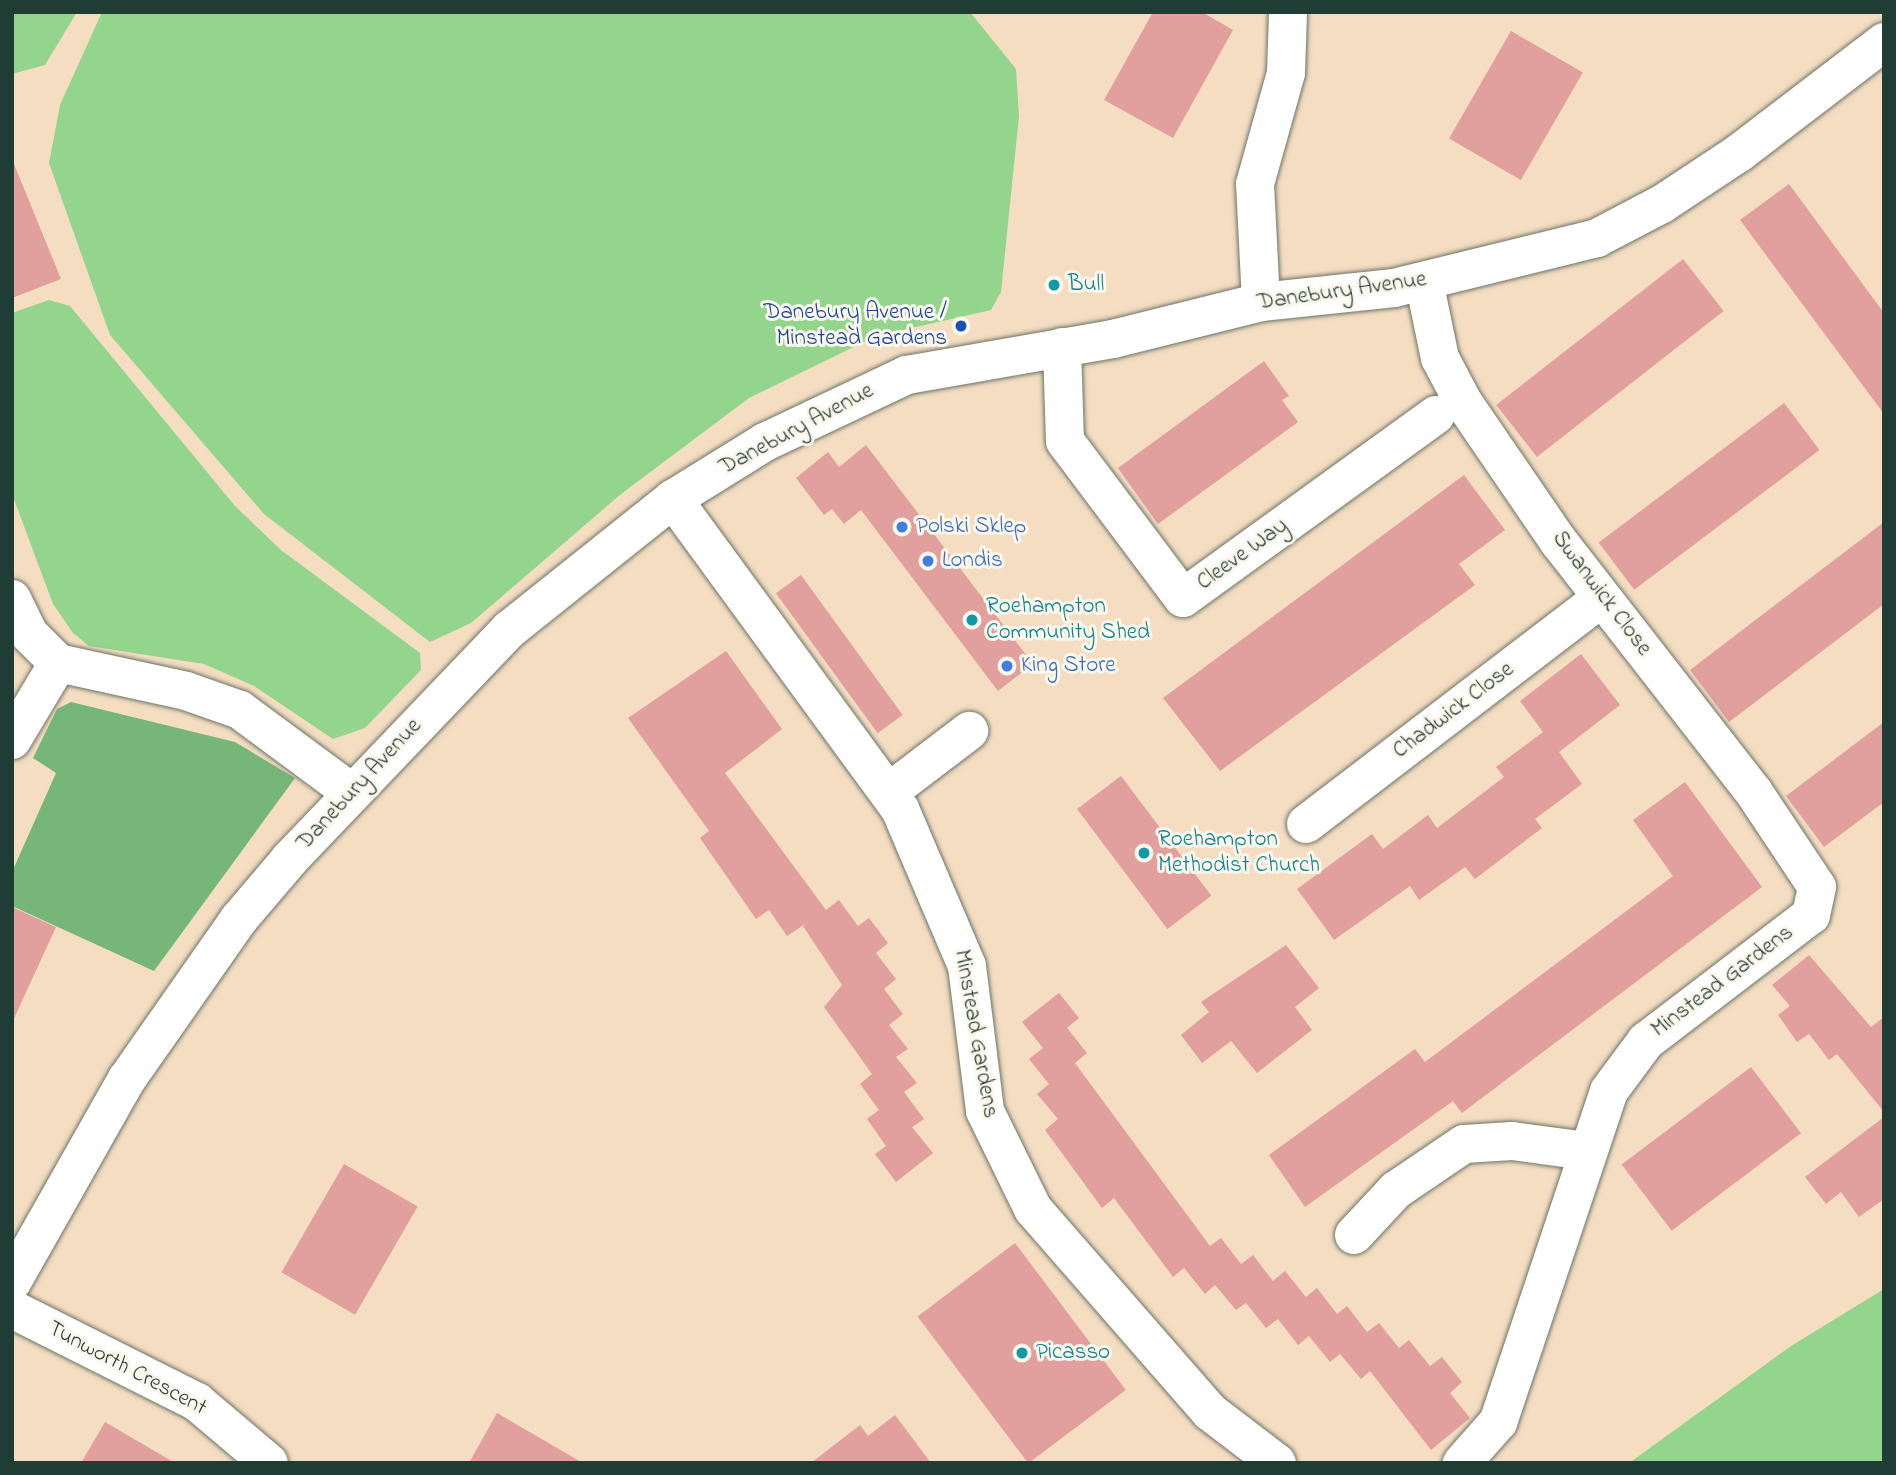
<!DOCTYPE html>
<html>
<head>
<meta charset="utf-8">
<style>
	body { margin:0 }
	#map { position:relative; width:1896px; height:1475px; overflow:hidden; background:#f5ddc2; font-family:"Indie Flower",sans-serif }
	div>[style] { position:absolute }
	.green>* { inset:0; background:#93d58c }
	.forest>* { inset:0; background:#76b678 }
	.building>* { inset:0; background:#e19f9d; transform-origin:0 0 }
	.roads { filter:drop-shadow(0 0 2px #6a7566) drop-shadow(0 0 2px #6a7566) }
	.street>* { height:38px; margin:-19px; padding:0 19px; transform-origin:19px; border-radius:19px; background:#fff }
	.dots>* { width:19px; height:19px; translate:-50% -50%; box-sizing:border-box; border:4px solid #fbf7ec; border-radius:50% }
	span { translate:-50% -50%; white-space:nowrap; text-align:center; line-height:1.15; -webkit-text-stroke:6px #fbf7ec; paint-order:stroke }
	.culture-label { font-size:23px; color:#0d838f }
	.left { translate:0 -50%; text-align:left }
	.street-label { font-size:23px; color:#1f3d34 }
	.transit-label { font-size:23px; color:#164399 }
	.right { translate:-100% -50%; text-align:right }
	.shop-label { font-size:23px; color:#366cbe }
	.frame { position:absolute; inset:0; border:14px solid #1f3d34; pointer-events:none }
</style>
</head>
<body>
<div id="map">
	<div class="green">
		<i style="clip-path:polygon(12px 12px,77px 12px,45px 65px,12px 74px)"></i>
		<i style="clip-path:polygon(102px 12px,970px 12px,1016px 69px,1019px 116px,1001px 292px,991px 310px,876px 336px,749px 398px,621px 494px,471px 623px,430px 642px,264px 514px,110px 335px,49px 163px,60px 105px)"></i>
		<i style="clip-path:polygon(49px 300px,70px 306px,235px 506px,281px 550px,420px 653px,421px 670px,365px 728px,333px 739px,254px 686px,204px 664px,89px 646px,73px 633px,53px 604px,12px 494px,12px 313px)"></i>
		<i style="clip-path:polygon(1884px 1289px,1884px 1463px,1629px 1463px,1791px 1346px)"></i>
	</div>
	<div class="forest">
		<i style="clip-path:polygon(71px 702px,235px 742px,295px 778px,154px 971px,12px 906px,12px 872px,56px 773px,33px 758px,57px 709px)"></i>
	</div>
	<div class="building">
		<i style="clip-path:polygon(1153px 12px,1202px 12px,1233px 30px,1173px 138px,1104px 100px)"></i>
		<i style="left:1511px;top:31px;width:83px;height:124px;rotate:30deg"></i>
		<i style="clip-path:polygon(12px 159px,61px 279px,12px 298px)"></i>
		<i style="clip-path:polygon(1789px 184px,1884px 313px,1884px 414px,1740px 220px)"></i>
		<i style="left:1683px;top:259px;width:66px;height:237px;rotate:52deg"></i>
		<i style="clip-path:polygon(1264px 361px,1289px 396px,1282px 400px,1298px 422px,1158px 524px,1118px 468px)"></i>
		<i style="left:1784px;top:403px;width:59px;height:232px;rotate:53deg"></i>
		<i style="clip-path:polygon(866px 445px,1033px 664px,998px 691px,861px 510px,844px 524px,832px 509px,824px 515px,796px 478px,828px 452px,839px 467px)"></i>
		<i style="clip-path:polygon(1464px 475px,1505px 530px,1459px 564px,1475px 585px,1220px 771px,1163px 698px)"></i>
		<i style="clip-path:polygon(1884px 522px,1884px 604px,1729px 722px,1690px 670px)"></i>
		<i style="left:801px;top:575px;width:173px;height:31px;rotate:54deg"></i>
		<i style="clip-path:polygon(726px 651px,782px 729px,725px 773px,826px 910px,839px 900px,858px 926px,869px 918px,888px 943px,876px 953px,896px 979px,884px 989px,903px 1014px,889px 1025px,908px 1049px,896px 1057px,917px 1083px,904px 1092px,924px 1119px,912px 1127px,933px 1153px,896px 1182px,875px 1154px,886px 1146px,867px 1119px,879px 1110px,860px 1084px,872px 1074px,824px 1007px,842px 985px,803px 926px,808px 922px,787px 936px,769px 910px,756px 919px,700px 838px,709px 831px,628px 718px)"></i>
		<i style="clip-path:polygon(1581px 654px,1620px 705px,1559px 752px,1582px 784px,1535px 819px,1542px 828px,1475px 879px,1465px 867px,1419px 900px,1410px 886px,1334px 940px,1297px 889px,1372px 834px,1383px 849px,1428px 815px,1437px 828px,1504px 777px,1496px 767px,1543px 732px,1520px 701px)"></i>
		<i style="clip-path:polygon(1884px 722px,1884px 802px,1824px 847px,1786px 796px)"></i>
		<i style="left:1121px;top:776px;width:150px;height:55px;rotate:53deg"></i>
		<i style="clip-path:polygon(1685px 782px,1762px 887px,1462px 1113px,1453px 1101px,1305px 1207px,1269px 1155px,1415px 1049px,1425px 1062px,1673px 876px,1633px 820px)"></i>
		<i style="clip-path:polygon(12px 907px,56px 927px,12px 1023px)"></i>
		<i style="clip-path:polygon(1286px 945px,1319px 988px,1295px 1007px,1312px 1030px,1257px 1073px,1231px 1041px,1202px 1063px,1181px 1035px,1209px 1012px,1201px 1002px)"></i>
		<i style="clip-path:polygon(1809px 955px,1871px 1027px,1884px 1017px,1884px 1112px,1837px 1054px,1829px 1060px,1809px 1034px,1797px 1042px,1778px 1015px,1790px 1006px,1772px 985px)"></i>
		<i style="clip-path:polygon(1059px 993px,1079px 1018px,1067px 1028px,1087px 1053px,1075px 1063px,1210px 1246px,1221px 1238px,1241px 1264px,1253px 1255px,1273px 1281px,1285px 1271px,1306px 1297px,1317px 1288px,1337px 1314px,1347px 1306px,1367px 1332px,1379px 1323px,1399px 1348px,1409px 1340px,1430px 1366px,1442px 1357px,1462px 1382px,1450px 1393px,1470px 1418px,1431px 1450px,1370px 1371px,1361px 1379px,1340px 1354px,1330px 1362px,1309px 1336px,1298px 1345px,1278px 1319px,1266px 1328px,1246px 1303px,1236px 1310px,1215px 1285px,1205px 1294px,1184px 1268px,1173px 1277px,1114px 1198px,1102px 1208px,1045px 1130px,1058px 1119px,1037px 1094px,1049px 1084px,1029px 1059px,1043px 1048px,1022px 1022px)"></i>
		<i style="left:1751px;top:1067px;width:83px;height:162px;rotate:53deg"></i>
		<i style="clip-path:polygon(1884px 1117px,1884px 1199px,1859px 1217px,1841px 1192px,1826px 1204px,1805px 1177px)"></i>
		<i style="left:344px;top:1164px;width:85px;height:125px;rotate:30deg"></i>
		<i style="left:1015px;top:1243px;width:184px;height:122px;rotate:53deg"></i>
		<i style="clip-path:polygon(497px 1413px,583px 1463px,469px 1463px)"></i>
		<i style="clip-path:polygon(895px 1415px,931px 1463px,811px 1463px,860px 1425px,868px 1436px)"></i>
		<i style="clip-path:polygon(105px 1422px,175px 1463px,81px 1463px)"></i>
	</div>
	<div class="roads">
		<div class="street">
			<i style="left:1424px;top:281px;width:79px;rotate:78.3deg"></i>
			<i style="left:1440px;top:358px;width:50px;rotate:62.4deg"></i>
			<i style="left:1463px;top:402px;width:170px;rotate:55.6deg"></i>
			<i style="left:1559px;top:542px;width:316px;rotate:52.1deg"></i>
			<i style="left:1753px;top:791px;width:115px;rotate:56.3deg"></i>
			<i style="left:1817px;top:887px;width:29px;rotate:102deg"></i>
			<i style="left:1811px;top:915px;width:208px;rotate:142.6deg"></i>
			<i style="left:1646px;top:1041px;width:62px;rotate:126.5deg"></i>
			<i style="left:1609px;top:1091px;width:349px;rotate:108.5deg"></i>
			<i style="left:1498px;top:1422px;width:55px;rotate:131.3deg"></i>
			<i style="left:1261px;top:302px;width:118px;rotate:-92.9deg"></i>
			<i style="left:1255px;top:184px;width:115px;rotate:-74.4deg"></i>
			<i style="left:1286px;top:73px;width:61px;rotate:-88.1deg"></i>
			<i style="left:1062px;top:347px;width:94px;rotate:88.2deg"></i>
			<i style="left:1065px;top:441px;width:196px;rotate:53.1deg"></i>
			<i style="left:1183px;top:598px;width:312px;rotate:-35.9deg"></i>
			<i style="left:673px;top:499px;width:384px;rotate:53.8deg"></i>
			<i style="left:900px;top:809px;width:171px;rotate:66.9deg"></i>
			<i style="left:967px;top:966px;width:146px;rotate:82.9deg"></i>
			<i style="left:985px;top:1111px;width:109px;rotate:63.9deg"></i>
			<i style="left:1033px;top:1209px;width:269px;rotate:48.9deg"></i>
			<i style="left:1210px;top:1412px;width:84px;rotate:37.3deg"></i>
			<i style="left:12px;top:599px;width:39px;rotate:64deg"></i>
			<i style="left:29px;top:634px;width:41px;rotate:45deg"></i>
			<i style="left:12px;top:740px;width:90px;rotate:-59.1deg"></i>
			<i style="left:58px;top:663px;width:131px;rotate:12.3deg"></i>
			<i style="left:186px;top:691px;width:57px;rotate:19.4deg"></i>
			<i style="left:240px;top:710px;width:138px;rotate:36.5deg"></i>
			<i style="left:889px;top:792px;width:101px;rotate:-37.3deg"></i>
			<i style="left:1306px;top:824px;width:372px;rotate:-37.4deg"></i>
			<i style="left:1354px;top:1235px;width:62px;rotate:-47deg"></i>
			<i style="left:1396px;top:1190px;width:82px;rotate:-34.1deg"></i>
			<i style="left:1464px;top:1144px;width:48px;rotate:-3.6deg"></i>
			<i style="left:1512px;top:1141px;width:76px;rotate:7.6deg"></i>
			<i style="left:12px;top:1282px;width:233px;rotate:-60.5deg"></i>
			<i style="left:127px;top:1079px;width:195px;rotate:-55deg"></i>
			<i style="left:239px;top:919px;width:79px;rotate:-49.6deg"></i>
			<i style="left:290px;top:859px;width:318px;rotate:-46.3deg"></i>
			<i style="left:510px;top:629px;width:208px;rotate:-38.6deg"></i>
			<i style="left:673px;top:499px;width:108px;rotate:-31.8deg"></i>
			<i style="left:765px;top:442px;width:157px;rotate:-25.3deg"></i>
			<i style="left:907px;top:375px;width:209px;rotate:-9.9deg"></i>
			<i style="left:1113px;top:339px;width:153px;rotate:-14deg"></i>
			<i style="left:1261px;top:302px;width:134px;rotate:-6deg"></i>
			<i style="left:1394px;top:288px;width:209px;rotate:-13.8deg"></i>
			<i style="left:1597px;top:238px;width:73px;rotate:-27.6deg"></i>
			<i style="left:1662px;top:204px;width:92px;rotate:-33.5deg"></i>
			<i style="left:1739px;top:153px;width:183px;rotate:-37.4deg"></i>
			<i style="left:12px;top:1309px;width:207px;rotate:26.7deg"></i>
			<i style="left:197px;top:1402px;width:94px;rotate:40.3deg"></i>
		</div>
	</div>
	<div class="dots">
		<i style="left:1054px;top:285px;background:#0f9aa8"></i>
		<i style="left:961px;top:326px;background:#1a4fb4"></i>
		<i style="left:902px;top:527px;background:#3f7fe0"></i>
		<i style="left:928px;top:561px;background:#3f7fe0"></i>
		<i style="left:972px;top:620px;background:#0f9aa8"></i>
		<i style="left:1007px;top:666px;background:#3f7fe0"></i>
		<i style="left:1144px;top:853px;background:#0f9aa8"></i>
		<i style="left:1022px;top:1353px;background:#0f9aa8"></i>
	</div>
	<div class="culture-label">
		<span class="left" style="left:1068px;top:285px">Bull</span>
		<span class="left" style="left:986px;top:620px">Roehampton<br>Community Shed</span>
		<span class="left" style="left:1158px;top:853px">Roehampton<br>Methodist Church</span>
		<span class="left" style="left:1036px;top:1353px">Picasso</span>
	</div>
	<div class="street-label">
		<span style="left:1342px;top:292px;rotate:-8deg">Danebury Avenue</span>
		<span style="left:797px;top:430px;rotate:-28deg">Danebury Avenue</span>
		<span style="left:1243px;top:555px;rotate:-36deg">Cleeve Way</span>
		<span style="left:1601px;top:594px;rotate:53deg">Swanwick Close</span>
		<span style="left:1454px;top:711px;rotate:-37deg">Chadwick Close</span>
		<span style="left:360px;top:785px;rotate:-47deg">Danebury Avenue</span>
		<span style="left:1723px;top:982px;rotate:-37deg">Minstead Gardens</span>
		<span style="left:975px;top:1034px;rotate:80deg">Minstead Gardens</span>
		<span style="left:127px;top:1369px;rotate:28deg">Tunworth Crescent</span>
	</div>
	<div class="transit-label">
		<span class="right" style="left:947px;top:326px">Danebury Avenue /<br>Minstead Gardens</span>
	</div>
	<div class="shop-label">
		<span class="left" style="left:916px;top:527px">Polski Sklep</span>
		<span class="left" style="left:942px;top:561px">Londis</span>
		<span class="left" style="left:1021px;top:666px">King Store</span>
	</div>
	<div class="frame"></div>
</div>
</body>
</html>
